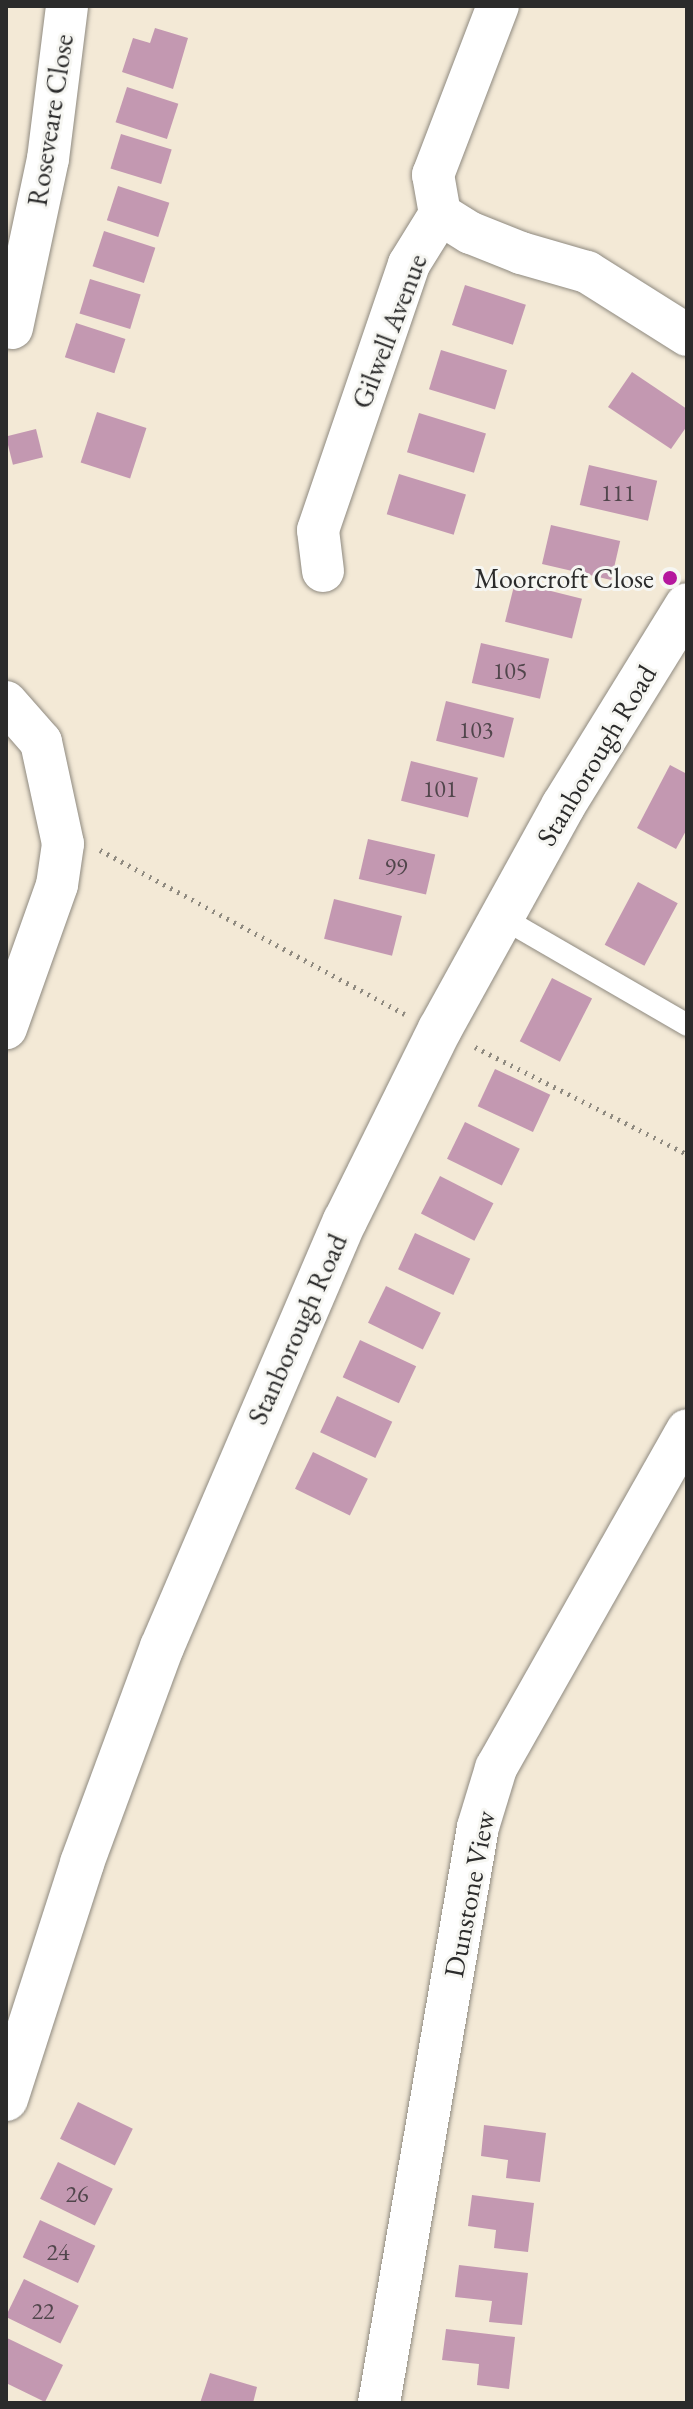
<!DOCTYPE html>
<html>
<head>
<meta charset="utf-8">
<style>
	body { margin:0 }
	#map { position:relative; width:693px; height:2409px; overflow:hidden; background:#f3e9d6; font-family:"EB Garamond",serif }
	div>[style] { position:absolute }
	.building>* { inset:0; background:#c398b1; transform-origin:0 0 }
	.path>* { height:5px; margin-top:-2.5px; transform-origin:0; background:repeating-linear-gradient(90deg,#8f8a80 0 2px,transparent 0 8px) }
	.roads { filter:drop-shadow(0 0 2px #8f8a80) drop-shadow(0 0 2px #8f8a80) }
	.service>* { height:22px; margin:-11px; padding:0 11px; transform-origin:11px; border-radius:11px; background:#fff }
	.minor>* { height:42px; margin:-21px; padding:0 21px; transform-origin:21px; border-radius:21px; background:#fff }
	.tertiary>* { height:44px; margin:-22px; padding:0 22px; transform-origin:22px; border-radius:22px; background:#fff }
	.dots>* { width:22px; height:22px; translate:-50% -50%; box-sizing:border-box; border:4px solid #f6f6f2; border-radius:50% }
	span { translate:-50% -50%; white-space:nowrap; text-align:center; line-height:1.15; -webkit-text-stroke:6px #f6f6f2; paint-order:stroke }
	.number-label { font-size:24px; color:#51464c }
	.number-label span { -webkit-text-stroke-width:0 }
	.street-label { font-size:28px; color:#2b2b2b }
	.poi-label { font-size:28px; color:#2b2b2b }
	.right { translate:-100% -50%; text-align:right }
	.frame { position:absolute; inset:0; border:8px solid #2b2b2b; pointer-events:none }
</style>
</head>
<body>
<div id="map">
	<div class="building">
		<i style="clip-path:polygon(155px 28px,188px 38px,173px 89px,122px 72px,133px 38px,150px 43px)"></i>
		<i style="left:127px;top:87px;width:54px;height:37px;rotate:18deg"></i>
		<i style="left:121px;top:134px;width:53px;height:36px;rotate:17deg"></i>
		<i style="left:118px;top:186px;width:54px;height:36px;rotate:18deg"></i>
		<i style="left:104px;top:231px;width:54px;height:37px;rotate:18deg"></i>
		<i style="left:90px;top:279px;width:53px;height:36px;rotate:17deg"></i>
		<i style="left:465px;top:285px;width:64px;height:42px;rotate:18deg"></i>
		<i style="left:76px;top:323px;width:52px;height:36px;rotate:18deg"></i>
		<i style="left:441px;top:350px;width:69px;height:41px;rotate:17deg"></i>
		<i style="clip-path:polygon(632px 372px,687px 409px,687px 426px,671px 449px,608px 407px)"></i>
		<i style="left:97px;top:412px;width:52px;height:53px;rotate:18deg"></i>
		<i style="left:419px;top:413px;width:70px;height:41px;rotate:17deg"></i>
		<i style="left:36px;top:429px;width:29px;height:31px;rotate:76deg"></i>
		<i style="left:589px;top:465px;width:70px;height:41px;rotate:13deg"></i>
		<i style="left:399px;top:474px;width:70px;height:42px;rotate:17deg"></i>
		<i style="left:551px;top:525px;width:71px;height:40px;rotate:13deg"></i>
		<i style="left:515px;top:582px;width:69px;height:41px;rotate:14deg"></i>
		<i style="left:481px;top:643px;width:70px;height:41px;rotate:13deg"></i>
		<i style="left:446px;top:701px;width:70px;height:41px;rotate:14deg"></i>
		<i style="left:411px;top:761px;width:69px;height:41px;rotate:14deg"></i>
		<i style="clip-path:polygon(670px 765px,687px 774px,687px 829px,676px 849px,637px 828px)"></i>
		<i style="left:368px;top:839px;width:69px;height:41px;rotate:13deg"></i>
		<i style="left:638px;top:882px;width:45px;height:71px;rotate:28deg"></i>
		<i style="left:334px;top:899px;width:70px;height:41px;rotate:14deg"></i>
		<i style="left:552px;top:978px;width:45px;height:71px;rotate:27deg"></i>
		<i style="left:495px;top:1069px;width:61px;height:41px;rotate:25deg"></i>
		<i style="left:465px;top:1122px;width:61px;height:41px;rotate:26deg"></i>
		<i style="left:440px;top:1176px;width:60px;height:42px;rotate:27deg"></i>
		<i style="left:415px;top:1233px;width:61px;height:40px;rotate:25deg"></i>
		<i style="left:386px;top:1286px;width:61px;height:41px;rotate:26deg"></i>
		<i style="left:360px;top:1340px;width:62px;height:41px;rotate:25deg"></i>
		<i style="left:337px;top:1396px;width:61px;height:40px;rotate:25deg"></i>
		<i style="left:313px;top:1452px;width:61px;height:41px;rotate:26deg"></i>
		<i style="left:78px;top:2102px;width:61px;height:41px;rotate:26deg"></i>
		<i style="clip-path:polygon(484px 2125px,546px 2133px,540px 2182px,506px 2178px,508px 2160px,481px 2156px)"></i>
		<i style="left:58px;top:2162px;width:61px;height:41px;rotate:26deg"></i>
		<i style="clip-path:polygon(472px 2195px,534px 2203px,528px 2252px,494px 2248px,496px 2230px,468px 2226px)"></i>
		<i style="left:40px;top:2220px;width:61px;height:41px;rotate:25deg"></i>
		<i style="clip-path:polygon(459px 2265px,528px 2273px,522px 2325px,489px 2322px,492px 2301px,455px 2297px)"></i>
		<i style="left:24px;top:2279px;width:61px;height:42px;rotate:26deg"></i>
		<i style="clip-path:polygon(446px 2329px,515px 2337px,509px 2389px,477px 2385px,479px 2364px,442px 2360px)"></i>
		<i style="clip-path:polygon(7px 2338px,63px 2365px,45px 2402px,6px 2383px)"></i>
		<i style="clip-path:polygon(210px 2373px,257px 2387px,253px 2403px,200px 2403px)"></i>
	</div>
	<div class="path">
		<i style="left:100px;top:850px;width:346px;rotate:28.3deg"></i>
		<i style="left:475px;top:1047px;width:237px;rotate:26.8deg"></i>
	</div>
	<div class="roads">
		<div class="service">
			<i style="left:501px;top:917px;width:215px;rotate:30.1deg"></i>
		</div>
		<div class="minor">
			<i style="left:440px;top:214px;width:36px;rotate:32deg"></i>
			<i style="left:471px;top:233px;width:54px;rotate:21.8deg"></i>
			<i style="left:521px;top:253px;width:69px;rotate:16.1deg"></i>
			<i style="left:587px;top:272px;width:118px;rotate:32.2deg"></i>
			<i style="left:12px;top:328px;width:173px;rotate:-78deg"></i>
			<i style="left:48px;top:159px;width:154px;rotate:-82.9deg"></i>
			<i style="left:323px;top:571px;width:41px;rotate:-97deg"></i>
			<i style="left:318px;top:530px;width:281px;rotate:-71.1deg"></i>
			<i style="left:409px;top:264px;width:59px;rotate:-58.2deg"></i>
			<i style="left:440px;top:214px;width:40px;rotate:-100deg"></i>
			<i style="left:433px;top:175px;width:181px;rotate:-69deg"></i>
			<i style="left:6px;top:702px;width:53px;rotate:48.8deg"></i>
			<i style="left:41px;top:742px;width:104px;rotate:77.8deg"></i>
			<i style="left:63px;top:844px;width:41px;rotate:98.3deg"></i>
			<i style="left:57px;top:885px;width:152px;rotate:109.6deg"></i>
			<i style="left:379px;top:2403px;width:584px;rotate:-80.25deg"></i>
			<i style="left:478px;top:1827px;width:62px;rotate:-73deg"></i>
			<i style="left:496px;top:1768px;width:388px;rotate:-60.5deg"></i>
		</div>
		<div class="tertiary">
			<i style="left:6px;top:2099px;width:248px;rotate:-72.1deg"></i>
			<i style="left:82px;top:1863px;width:230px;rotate:-69.7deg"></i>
			<i style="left:162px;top:1647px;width:464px;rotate:-66.8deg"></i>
			<i style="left:345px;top:1221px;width:214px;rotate:-63.7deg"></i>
			<i style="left:440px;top:1029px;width:255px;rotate:-61.1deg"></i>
			<i style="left:563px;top:806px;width:236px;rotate:-58.3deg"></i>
		</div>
	</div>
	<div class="dots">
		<i style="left:670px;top:578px;background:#b5179e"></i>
	</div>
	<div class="number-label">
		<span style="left:618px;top:493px">111</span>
		<span style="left:510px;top:671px">105</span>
		<span style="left:476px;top:730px">103</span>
		<span style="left:440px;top:789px">101</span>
		<span style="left:396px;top:867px">99</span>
		<span style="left:77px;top:2194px">26</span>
		<span style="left:58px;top:2252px">24</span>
		<span style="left:43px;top:2311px">22</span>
	</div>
	<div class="street-label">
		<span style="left:50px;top:120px;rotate:-81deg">Roseveare Close</span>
		<span style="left:389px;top:331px;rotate:-69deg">Gilwell Avenue</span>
		<span style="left:596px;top:755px;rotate:-59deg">Stanborough Road</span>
		<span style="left:297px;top:1329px;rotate:-66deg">Stanborough Road</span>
		<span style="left:469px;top:1894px;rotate:-79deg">Dunstone View</span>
	</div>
	<div class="poi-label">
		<span class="right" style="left:654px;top:578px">Moorcroft Close</span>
	</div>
	<div class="frame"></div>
</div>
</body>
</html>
